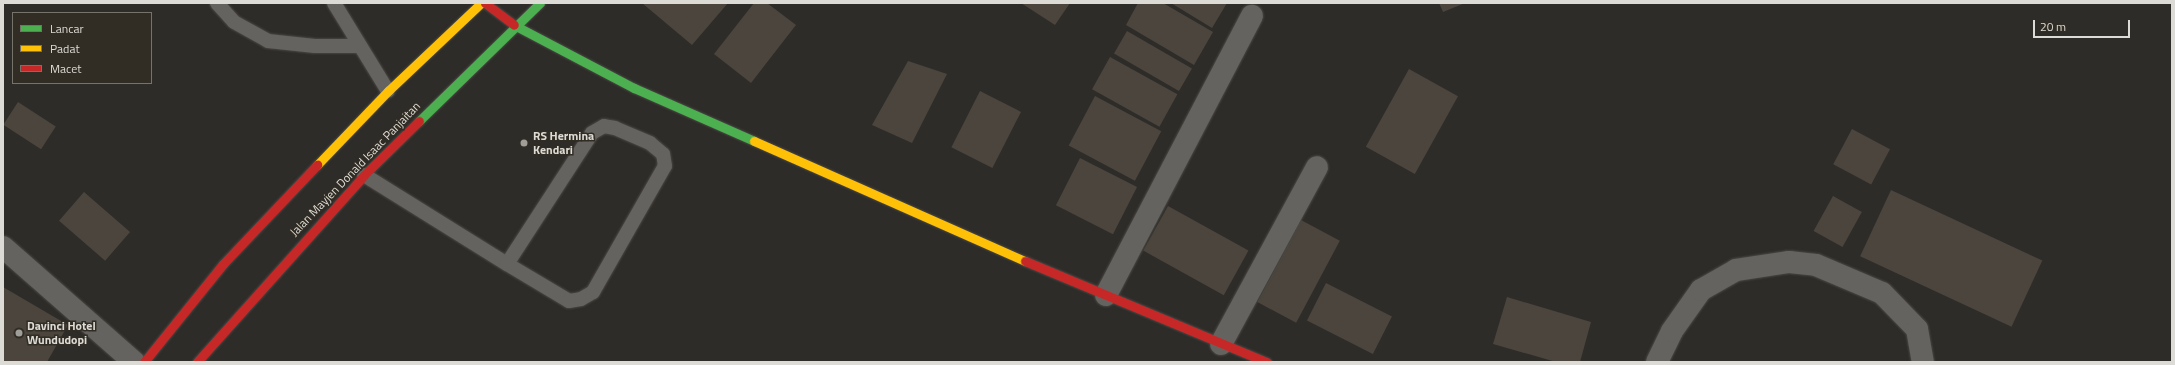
<!DOCTYPE html>
<html>
<head>
<meta charset="utf-8">
<style>
	body { margin:0 }
	#map { position:relative; width:2175px; height:365px; overflow:hidden; background:#2e2c28; font-family:"Titillium Web",sans-serif }
	div>[style] { position:absolute }
	.building>* { inset:0; background:#4b453d; transform-origin:0 0 }
	.roads { filter:drop-shadow(0 0 1px #4a4845) drop-shadow(0 0 1px #4a4845) }
	.lane>* { height:14px; margin:-7px; padding:0 7px; transform-origin:7px; border-radius:7px; background:#65635f }
	.street>* { height:22px; margin:-11px; padding:0 11px; transform-origin:11px; border-radius:11px; background:#65635f }
	.fast>* { height:9px; margin:-4.5px; padding:0 4.5px; transform-origin:4.5px; border-radius:4.5px; background:#4caf50 }
	.slow>* { height:9px; margin:-4.5px; padding:0 4.5px; transform-origin:4.5px; border-radius:4.5px; background:#ffc107 }
	.jam>* { height:9px; margin:-4.5px; padding:0 4.5px; transform-origin:4.5px; border-radius:4.5px; background:#c62828 }
	.dots>* { width:11px; height:11px; translate:-50% -50%; box-sizing:border-box; border:2px solid #312d25; border-radius:50% }
	span { translate:-50% -50%; white-space:nowrap; text-align:center; line-height:1.15; -webkit-text-stroke:3px #312d25; paint-order:stroke }
	.poi-label { font-size:12px; color:#dddbd5; font-weight:700 }
	.left { translate:0 -50%; text-align:left }
	.street-label { font-size:12px; color:#dddbd5 }
	.frame { position:absolute; inset:0; border:4px solid #dddbd5; pointer-events:none }
	.legend { position:absolute; left:12px; top:12px; width:140px; height:72px; box-sizing:border-box; background:#312d25; border:1px solid #76736b; margin:0; padding:5px 7px; list-style:none; font-size:12px; color:#dddbd5 }
	.legend li { display:flex; align-items:center; gap:8px; height:20px }
	.legend b { width:20px; border:1px solid #76736b }
	.scale { position:absolute; left:2033px; top:20px; width:97px; height:18px; box-sizing:border-box; border:2px solid #dddbd5; border-top:0; padding-left:5px; font-size:12px; line-height:14px; white-space:nowrap; color:#dddbd5; -webkit-text-stroke:3px #312d25; paint-order:stroke }
</style>
</head>
<body>
<div id="map">
	<div class="building">
		<i style="clip-path:polygon(642px 3px,728px 3px,692px 45px)"></i>
		<i style="clip-path:polygon(754px 3px,767px 3px,796px 25px,751px 83px,714px 54px)"></i>
		<i style="clip-path:polygon(1021px 3px,1070px 3px,1055px 25px)"></i>
		<i style="clip-path:polygon(1138px 3px,1163px 3px,1213px 32px,1194px 65px,1126px 25px)"></i>
		<i style="clip-path:polygon(1171px 3px,1227px 3px,1212px 28px)"></i>
		<i style="clip-path:polygon(1439px 3px,1465px 3px,1443px 12px)"></i>
		<i style="left:1127px;top:31px;width:75px;height:26px;rotate:30deg"></i>
		<i style="left:1110px;top:57px;width:77px;height:37px;rotate:29deg"></i>
		<i style="clip-path:polygon(908px 61px,947px 74px,912px 143px,872px 125px)"></i>
		<i style="left:1409px;top:69px;width:56px;height:89px;rotate:29deg"></i>
		<i style="left:980px;top:91px;width:46px;height:63px;rotate:27deg"></i>
		<i style="left:1095px;top:96px;width:75px;height:56px;rotate:28deg"></i>
		<i style="left:18px;top:102px;width:45px;height:27px;rotate:33deg"></i>
		<i style="left:1852px;top:129px;width:43px;height:40px;rotate:28deg"></i>
		<i style="left:1080px;top:158px;width:64px;height:53px;rotate:27deg"></i>
		<i style="left:1891px;top:190px;width:167px;height:73px;rotate:25deg"></i>
		<i style="left:84px;top:192px;width:61px;height:38px;rotate:41deg"></i>
		<i style="left:1833px;top:196px;width:33px;height:40px;rotate:29deg"></i>
		<i style="left:1168px;top:206px;width:92px;height:51px;rotate:29deg"></i>
		<i style="left:1301px;top:220px;width:44px;height:93px;rotate:28deg"></i>
		<i style="left:1326px;top:283px;width:74px;height:42px;rotate:27deg"></i>
		<i style="clip-path:polygon(3px 287px,68px 325px,47px 362px,3px 362px)"></i>
		<i style="clip-path:polygon(1507px 297px,1591px 322px,1580px 362px,1556px 362px,1493px 344px)"></i>
	</div>
	<div class="roads">
		<div class="lane">
			<i style="left:217px;top:3px;width:25px;rotate:48deg"></i>
			<i style="left:234px;top:22px;width:39px;rotate:29deg"></i>
			<i style="left:268px;top:41px;width:47px;rotate:6.1deg"></i>
			<i style="left:315px;top:46px;width:43px"></i>
			<i style="left:334px;top:3px;width:103px;rotate:58.5deg"></i>
			<i style="left:364px;top:175px;width:168px;rotate:31.9deg"></i>
			<i style="left:507px;top:264px;width:72px;rotate:30.8deg"></i>
			<i style="left:569px;top:301px;width:12px;rotate:-9deg"></i>
			<i style="left:581px;top:299px;width:14px;rotate:-30deg"></i>
			<i style="left:593px;top:292px;width:145px;rotate:-60.3deg"></i>
			<i style="left:665px;top:166px;width:12px;rotate:-99deg"></i>
			<i style="left:663px;top:154px;width:17px;rotate:-140deg"></i>
			<i style="left:650px;top:143px;width:38px;rotate:-157deg"></i>
			<i style="left:615px;top:128px;width:11px;rotate:-170deg"></i>
			<i style="left:604px;top:126px;width:14px;rotate:150deg"></i>
			<i style="left:592px;top:133px;width:156px;rotate:123deg"></i>
		</div>
		<div class="street">
			<i style="left:3px;top:247px;width:174px;rotate:41.3deg"></i>
			<i style="left:1106px;top:295px;width:315px;rotate:-62.4deg"></i>
			<i style="left:1221px;top:344px;width:201px;rotate:-61.5deg"></i>
			<i style="left:1657px;top:362px;width:34px;rotate:-64deg"></i>
			<i style="left:1672px;top:331px;width:50px;rotate:-54.7deg"></i>
			<i style="left:1701px;top:290px;width:40px;rotate:-29.7deg"></i>
			<i style="left:1736px;top:270px;width:54px;rotate:-8.6deg"></i>
			<i style="left:1789px;top:262px;width:27px;rotate:6deg"></i>
			<i style="left:1816px;top:265px;width:72px;rotate:23deg"></i>
			<i style="left:1882px;top:293px;width:50px;rotate:45.8deg"></i>
			<i style="left:1917px;top:329px;width:34px;rotate:80deg"></i>
		</div>
		<div class="fast">
			<i style="left:514px;top:25px;width:136px;rotate:27.7deg"></i>
			<i style="left:634px;top:88px;width:131px;rotate:23.8deg"></i>
			<i style="left:419px;top:121px;width:169px;rotate:-44.3deg"></i>
		</div>
		<div class="slow">
			<i style="left:754px;top:141px;width:296px;rotate:23.9deg"></i>
			<i style="left:317px;top:165px;width:103px;rotate:-46.2deg"></i>
			<i style="left:388px;top:91px;width:128px;rotate:-43.4deg"></i>
		</div>
		<div class="jam">
			<i style="left:485px;top:3px;width:36px;rotate:37deg"></i>
			<i style="left:1025px;top:261px;width:262px;rotate:22.7deg"></i>
			<i style="left:144px;top:362px;width:126px;rotate:-51.1deg"></i>
			<i style="left:223px;top:264px;width:137px;rotate:-46.5deg"></i>
			<i style="left:197px;top:362px;width:251px;rotate:-48.2deg"></i>
			<i style="left:364px;top:175px;width:77px;rotate:-44.5deg"></i>
		</div>
	</div>
	<div class="dots">
		<i style="left:524px;top:143px;background:#a09e98"></i>
		<i style="left:19px;top:333px;background:#a09e98"></i>
	</div>
	<div class="poi-label">
		<span class="left" style="left:533px;top:143px">RS Hermina<br>Kendari</span>
		<span class="left" style="left:27px;top:333px">Davinci Hotel<br>Wundudopi</span>
	</div>
	<div class="street-label">
		<span style="left:355px;top:169px;rotate:-46deg">Jalan Mayjen Donald Isaac Panjaitan</span>
	</div>
	<div class="frame"></div>
	<ul class="legend">
	<li><b style="height:5px;background:#4caf50"></b>Lancar</li>
	<li><b style="height:5px;background:#ffc107"></b>Padat</li>
	<li><b style="height:5px;background:#c62828"></b>Macet</li>
	</ul>
	<div class="scale">20 m</div>
</div>
</body>
</html>
